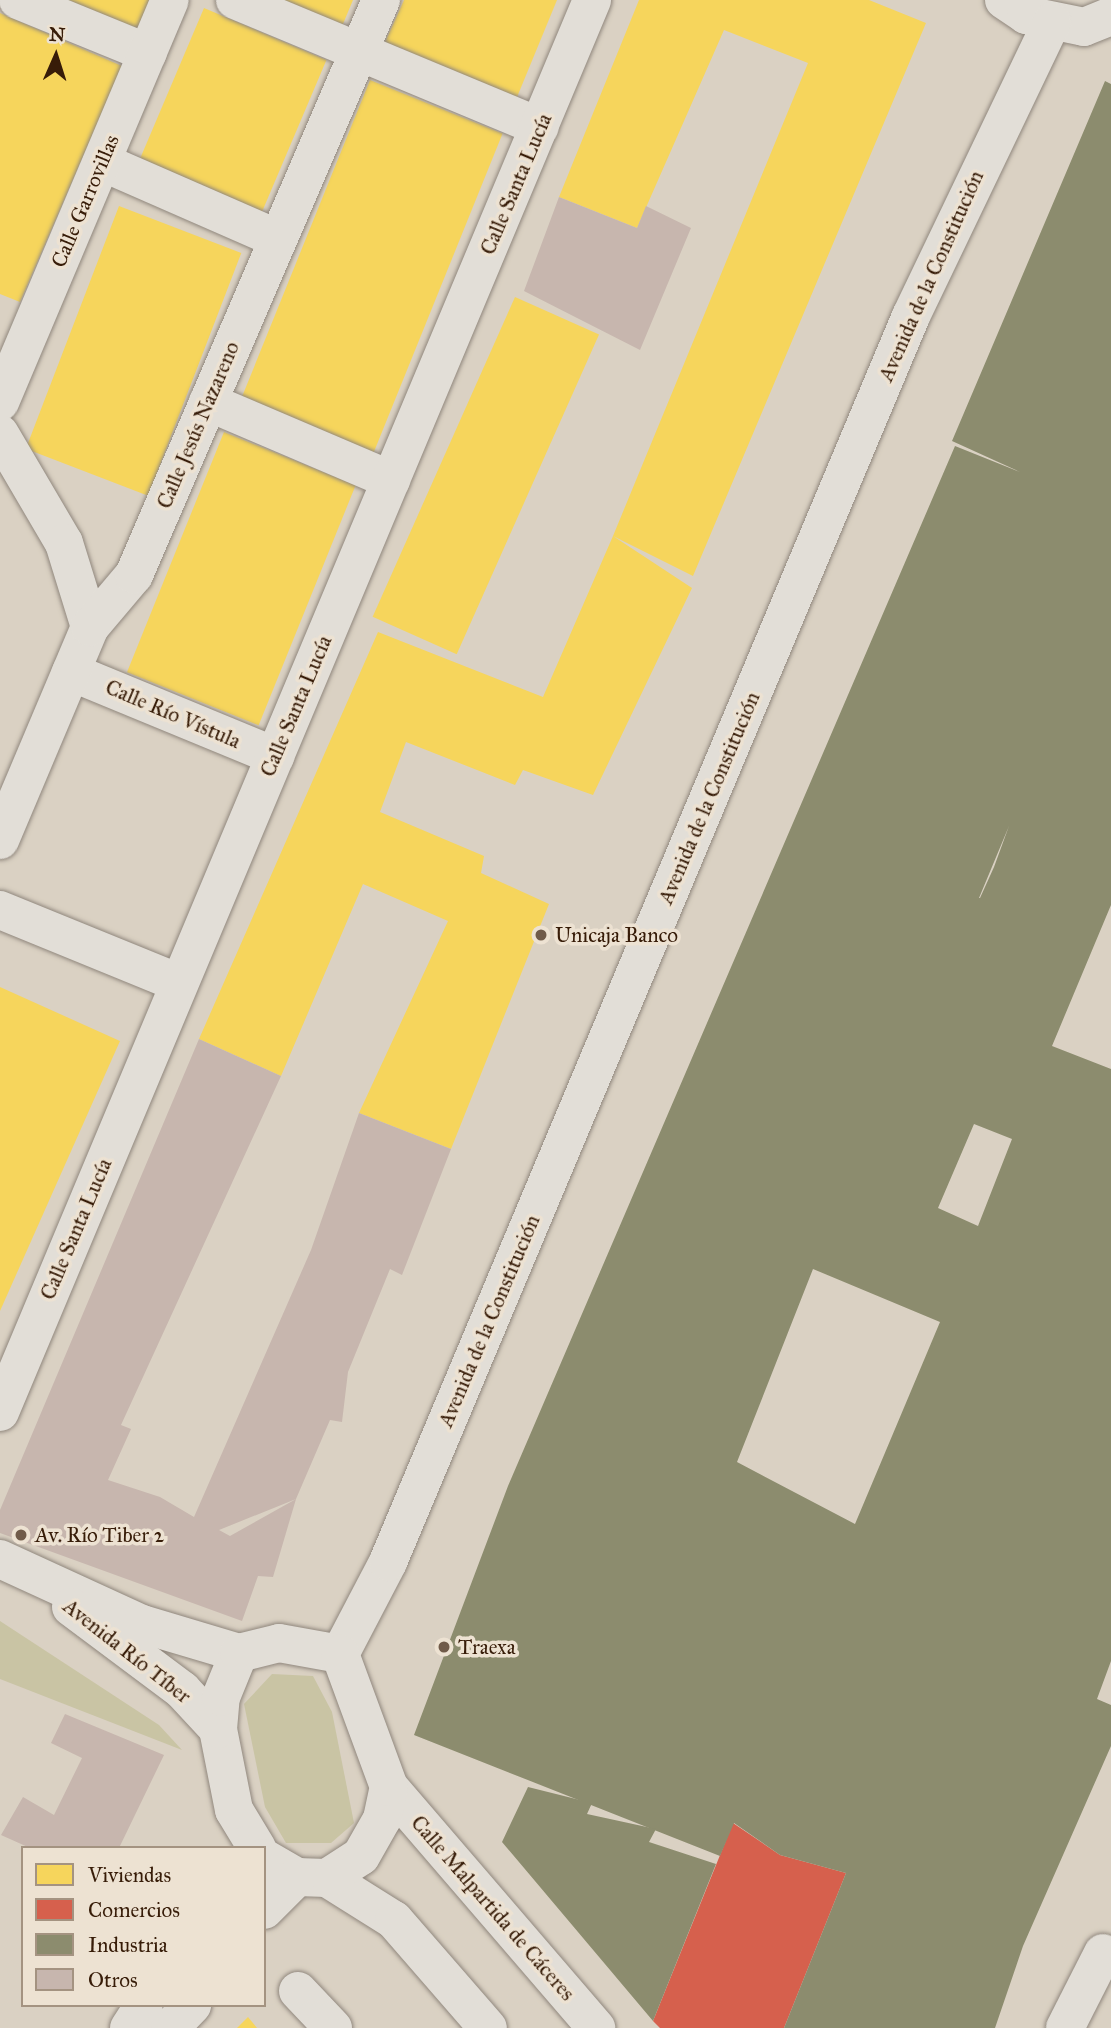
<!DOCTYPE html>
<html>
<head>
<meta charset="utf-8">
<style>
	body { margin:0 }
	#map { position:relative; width:1111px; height:2028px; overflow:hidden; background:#dad1c3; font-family:"IM FELL Great Primer",serif }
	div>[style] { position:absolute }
	.green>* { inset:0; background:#c9c4a4 }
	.homes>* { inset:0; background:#f6d55c; transform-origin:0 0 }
	.shops>* { inset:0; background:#d6604d }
	.industry>* { inset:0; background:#8c8c6e }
	.building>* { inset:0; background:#c7b6ae }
	.roads { filter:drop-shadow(0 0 2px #90877d) drop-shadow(0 0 2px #90877d) }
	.street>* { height:38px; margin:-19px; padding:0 19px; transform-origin:19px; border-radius:19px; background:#e2ded7 }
	.secondary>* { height:38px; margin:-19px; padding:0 19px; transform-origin:19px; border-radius:19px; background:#e2ded7 }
	.dots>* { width:19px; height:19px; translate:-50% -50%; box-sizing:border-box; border:4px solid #ede2d2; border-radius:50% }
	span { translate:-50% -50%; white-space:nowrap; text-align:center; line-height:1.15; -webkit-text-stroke:7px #ede2d2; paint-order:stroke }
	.street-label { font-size:21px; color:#371c08 }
	.poi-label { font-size:21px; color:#371c08 }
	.left { translate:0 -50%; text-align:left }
	.legend { position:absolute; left:21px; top:1846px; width:245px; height:161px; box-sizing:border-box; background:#ede2d2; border:2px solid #a49381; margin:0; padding:9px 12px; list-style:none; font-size:21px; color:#371c08 }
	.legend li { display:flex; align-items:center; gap:14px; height:35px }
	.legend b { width:35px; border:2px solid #a49381 }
	.north { position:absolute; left:21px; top:21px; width:70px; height:70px; -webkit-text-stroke:5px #ede2d2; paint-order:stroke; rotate:3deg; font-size:19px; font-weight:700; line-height:28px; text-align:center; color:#371c08 }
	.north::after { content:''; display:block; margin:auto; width:24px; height:32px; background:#371c08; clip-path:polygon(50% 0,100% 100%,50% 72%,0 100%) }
</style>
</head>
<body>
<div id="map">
	<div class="green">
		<i style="clip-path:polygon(0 1621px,159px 1725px,182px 1750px,0 1679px)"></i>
		<i style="clip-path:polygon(272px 1674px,313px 1676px,332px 1712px,354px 1823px,331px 1843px,286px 1843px,265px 1807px,244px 1704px)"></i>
	</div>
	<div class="homes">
		<i style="clip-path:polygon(68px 0,150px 0,137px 30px)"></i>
		<i style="clip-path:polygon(265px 0,353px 0,340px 31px)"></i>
		<i style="clip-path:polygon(404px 0,557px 0,515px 102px,381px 51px)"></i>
		<i style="clip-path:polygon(639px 0,869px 0,926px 23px,693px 576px,613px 536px,692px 588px,593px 795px,523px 770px,515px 785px,406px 742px,380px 812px,484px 856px,481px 873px,549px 904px,451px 1149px,359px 1113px,448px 921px,363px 884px,281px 1076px,199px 1039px,378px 632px,543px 697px,613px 536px,808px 63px,724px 30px,637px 228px,559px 197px)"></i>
		<i style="left:204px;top:8px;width:133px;height:177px;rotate:23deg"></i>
		<i style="clip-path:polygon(0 13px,122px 66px,20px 302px,0 294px)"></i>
		<i style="left:370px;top:80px;width:143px;height:346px;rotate:22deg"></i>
		<i style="left:119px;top:206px;width:131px;height:260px;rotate:21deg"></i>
		<i style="left:515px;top:297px;width:92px;height:350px;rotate:24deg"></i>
		<i style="left:224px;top:432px;width:142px;height:259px;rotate:22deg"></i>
		<i style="clip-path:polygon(0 987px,120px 1041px,0 1311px)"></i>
		<i style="clip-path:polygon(248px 2017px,257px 2028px,237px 2028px)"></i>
	</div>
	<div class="shops">
		<i style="clip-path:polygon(733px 1823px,780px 1855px,846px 1873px,784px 2028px,660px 2028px,653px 2021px)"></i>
	</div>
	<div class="industry">
		<i style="clip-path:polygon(evenodd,1105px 81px,1111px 84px,1111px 905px,1052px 1046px,1111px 1069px,1111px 1661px,1097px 1699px,1111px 1705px,1111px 1746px,1023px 1946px,995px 2028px,784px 2028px,846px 1873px,780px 1855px,734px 1823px,720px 1856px,414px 1735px,508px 1486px,955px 446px,1020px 472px,952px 441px,1105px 81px,1009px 826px,994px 867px,980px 898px,979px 898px,1009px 826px,1105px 81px,974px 1124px,1012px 1139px,978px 1226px,938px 1208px,974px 1124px,1105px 81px,813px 1269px,940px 1322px,855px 1524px,737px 1462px,813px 1269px)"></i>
		<i style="clip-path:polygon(528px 1787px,592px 1803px,587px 1814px,656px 1829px,649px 1842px,716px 1864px,653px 2021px,502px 1842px)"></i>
	</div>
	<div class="building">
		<i style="clip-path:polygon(559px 197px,637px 228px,646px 206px,691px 228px,640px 350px,524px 291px)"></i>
		<i style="clip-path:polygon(evenodd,199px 1039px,281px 1076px,121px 1425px,131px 1429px,108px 1480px,160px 1497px,194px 1517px,311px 1250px,359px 1113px,451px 1149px,402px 1275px,390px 1269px,348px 1372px,342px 1422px,330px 1420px,296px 1499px,273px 1577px,258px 1576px,242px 1621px,0 1533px,0 1510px,199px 1039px,296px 1499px,230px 1536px,219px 1530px,296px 1499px)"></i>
		<i style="clip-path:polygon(65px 1714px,164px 1755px,119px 1848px,30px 1848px,1px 1835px,23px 1797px,54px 1815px,82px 1758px,51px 1743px)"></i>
	</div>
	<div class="roads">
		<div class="street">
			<i style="left:18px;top:0;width:140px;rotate:22.2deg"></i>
			<i style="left:235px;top:0;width:330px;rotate:22.6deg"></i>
			<i style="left:102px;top:162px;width:192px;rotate:23.6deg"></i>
			<i style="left:0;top:402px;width:436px;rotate:-67.1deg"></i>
			<i style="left:208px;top:402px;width:199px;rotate:23.1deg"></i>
			<i style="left:0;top:434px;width:126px;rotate:59.6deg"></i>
			<i style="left:64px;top:543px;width:88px;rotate:72.8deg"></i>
			<i style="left:71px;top:672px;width:221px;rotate:22.4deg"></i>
			<i style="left:0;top:840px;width:231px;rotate:-67.1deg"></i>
			<i style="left:90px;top:627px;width:68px;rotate:-49.8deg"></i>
			<i style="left:134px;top:575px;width:626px;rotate:-66.75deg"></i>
			<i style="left:0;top:910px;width:193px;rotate:22.2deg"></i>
			<i style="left:0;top:1412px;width:1531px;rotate:-67.25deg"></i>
			<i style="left:0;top:1559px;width:156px;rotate:24.6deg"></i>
			<i style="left:142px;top:1624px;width:101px;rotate:16.6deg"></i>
			<i style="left:71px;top:1607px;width:139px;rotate:36.8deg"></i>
			<i style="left:182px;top:1690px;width:53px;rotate:47.3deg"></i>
			<i style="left:389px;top:1787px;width:318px;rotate:49.3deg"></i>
			<i style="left:327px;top:1878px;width:79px;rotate:32.1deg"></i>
			<i style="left:394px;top:1920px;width:143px;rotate:49deg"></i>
			<i style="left:298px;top:1991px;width:51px;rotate:46.6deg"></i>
			<i style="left:1065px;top:2028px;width:84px;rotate:-63.1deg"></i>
		</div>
		<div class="secondary">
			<i style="left:1004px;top:0;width:27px;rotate:34deg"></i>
			<i style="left:1026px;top:15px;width:59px;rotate:11.7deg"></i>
			<i style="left:1084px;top:27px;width:29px;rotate:-22deg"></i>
			<i style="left:340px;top:1654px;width:104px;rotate:-62.4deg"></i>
			<i style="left:388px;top:1562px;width:1351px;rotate:-67.23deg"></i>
			<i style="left:911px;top:316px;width:326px;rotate:-64.4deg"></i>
			<i style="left:257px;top:1848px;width:44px;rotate:-121.2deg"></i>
			<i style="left:234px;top:1810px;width:83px;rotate:-101.2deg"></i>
			<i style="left:218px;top:1729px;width:32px;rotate:-85deg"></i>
			<i style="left:221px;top:1697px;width:48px;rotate:-67.8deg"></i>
			<i style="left:239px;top:1653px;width:41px;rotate:-14deg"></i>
			<i style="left:279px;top:1643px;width:62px;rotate:10.2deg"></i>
			<i style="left:264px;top:1858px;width:38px;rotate:30deg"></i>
			<i style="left:297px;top:1877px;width:30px;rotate:2deg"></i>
			<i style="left:327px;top:1878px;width:40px;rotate:-32.9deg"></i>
			<i style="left:361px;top:1856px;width:43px;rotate:-60.4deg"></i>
			<i style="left:382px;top:1819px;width:33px;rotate:-78deg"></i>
			<i style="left:389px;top:1787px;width:142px;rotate:-110.2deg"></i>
			<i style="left:264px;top:1910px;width:47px;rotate:-45deg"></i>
			<i style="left:129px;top:2028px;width:27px;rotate:-57deg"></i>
			<i style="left:170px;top:2028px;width:32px;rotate:-46deg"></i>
		</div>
	</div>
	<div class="dots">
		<i style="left:541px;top:935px;background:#705b49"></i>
		<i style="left:21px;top:1535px;background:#705b49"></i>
		<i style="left:444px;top:1647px;background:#705b49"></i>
	</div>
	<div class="street-label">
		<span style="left:516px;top:184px;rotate:-67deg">Calle Santa Lucía</span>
		<span style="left:85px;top:201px;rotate:-67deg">Calle Garrovillas</span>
		<span style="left:931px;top:276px;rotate:-66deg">Avenida de la Constitución</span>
		<span style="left:198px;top:425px;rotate:-67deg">Calle Jesús Nazareno</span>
		<span style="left:296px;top:706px;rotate:-67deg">Calle Santa Lucía</span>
		<span style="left:173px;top:714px;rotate:23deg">Calle Río Vístula</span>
		<span style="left:709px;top:798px;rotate:-67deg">Avenida de la Constitución</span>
		<span style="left:76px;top:1229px;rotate:-67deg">Calle Santa Lucía</span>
		<span style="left:489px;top:1321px;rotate:-67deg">Avenida de la Constitución</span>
		<span style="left:127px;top:1651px;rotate:38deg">Avenida Río Tíber</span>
		<span style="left:493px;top:1908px;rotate:49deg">Calle Malpartida de Cáceres</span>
	</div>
	<div class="poi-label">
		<span class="left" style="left:555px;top:935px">Unicaja Banco</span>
		<span class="left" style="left:35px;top:1535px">Av. Río Tiber 2</span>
		<span class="left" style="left:458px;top:1647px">Traexa</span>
	</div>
	<ul class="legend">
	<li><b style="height:19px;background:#f6d55c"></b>Viviendas</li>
	<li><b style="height:19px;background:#d6604d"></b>Comercios</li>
	<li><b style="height:19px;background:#8c8c6e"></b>Industria</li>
	<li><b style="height:19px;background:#c7b6ae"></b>Otros</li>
	</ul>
	<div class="north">N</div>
</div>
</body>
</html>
